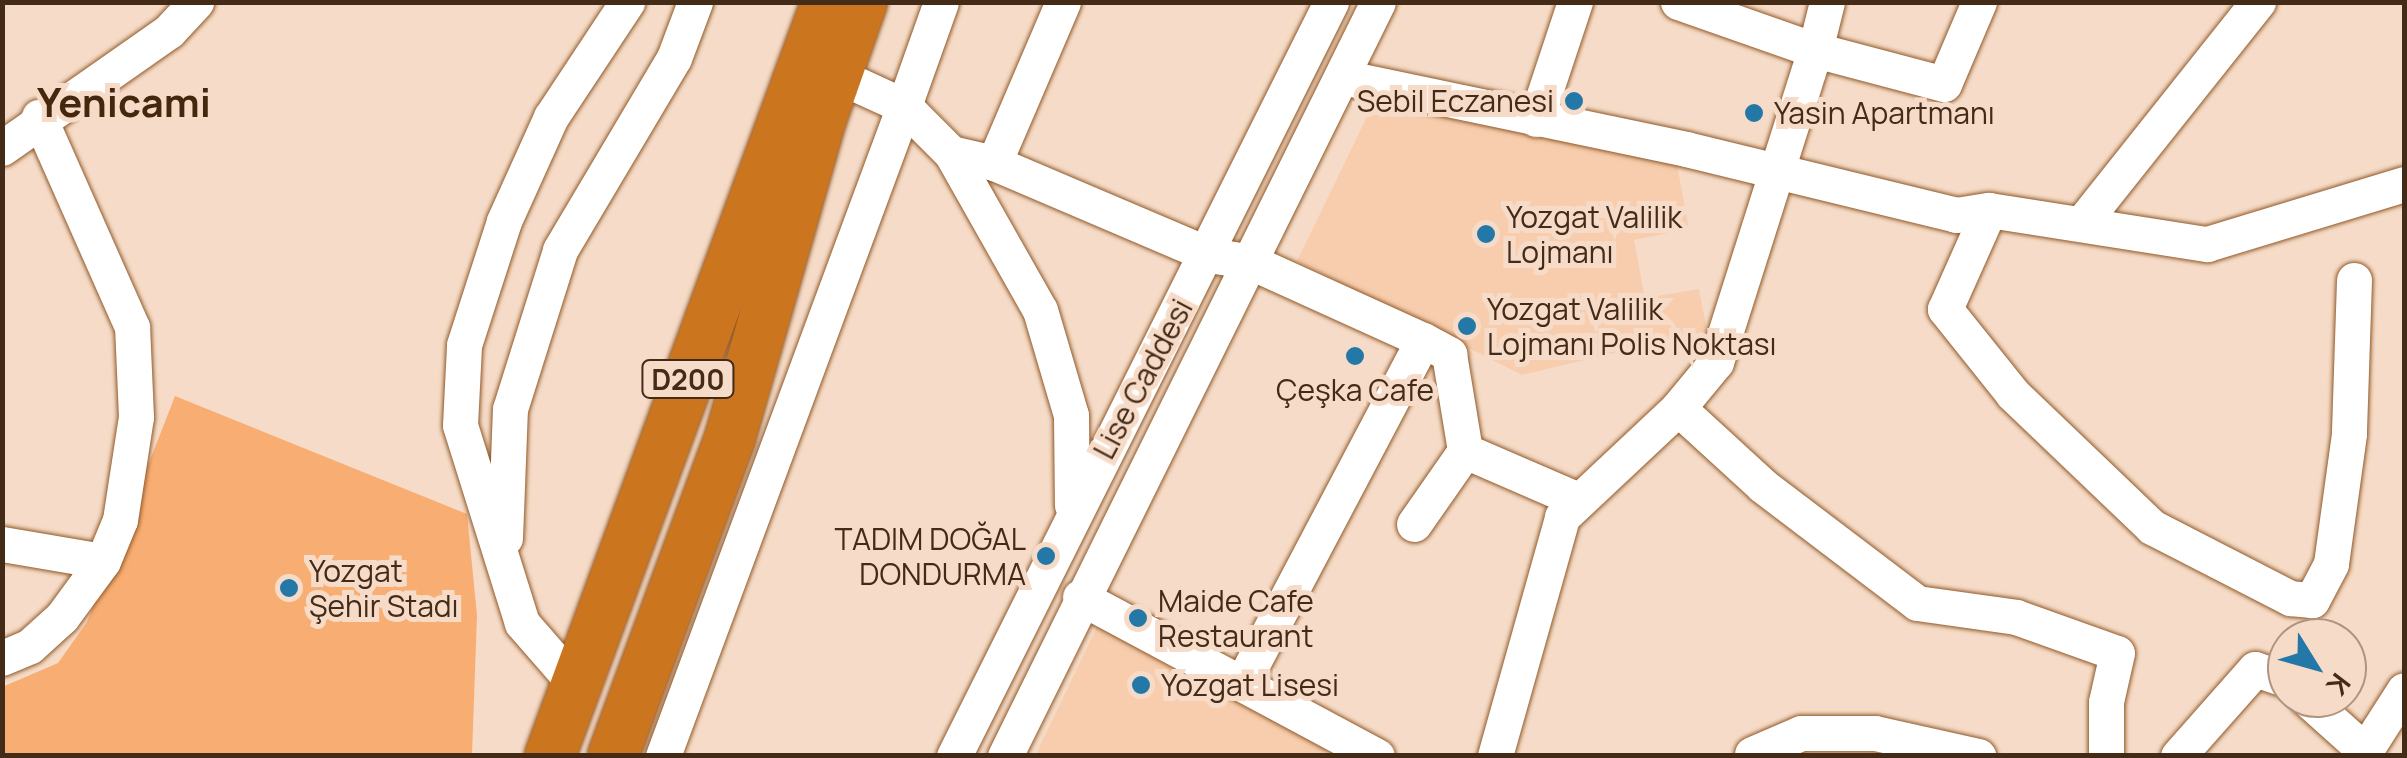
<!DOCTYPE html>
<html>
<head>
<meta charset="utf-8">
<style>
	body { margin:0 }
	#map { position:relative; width:2407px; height:758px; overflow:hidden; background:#f6dcc8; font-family:Manrope,sans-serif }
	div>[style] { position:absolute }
	.built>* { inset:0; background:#f7cdad }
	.green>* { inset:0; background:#f8ae73 }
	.roads { filter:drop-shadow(0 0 2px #915928) drop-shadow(0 0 2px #915928) }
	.minor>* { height:35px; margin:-17.5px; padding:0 17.5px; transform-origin:17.5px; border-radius:17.5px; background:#fff }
	.highway>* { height:50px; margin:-25px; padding:0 25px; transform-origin:25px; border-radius:25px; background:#cb751f }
	.dots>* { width:28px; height:28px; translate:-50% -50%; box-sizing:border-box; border:5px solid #f6dcc8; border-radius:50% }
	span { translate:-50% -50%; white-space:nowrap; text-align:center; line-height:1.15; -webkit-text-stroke:10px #f6dcc8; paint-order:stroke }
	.shield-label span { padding:2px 8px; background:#f6dcc8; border:2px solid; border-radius:8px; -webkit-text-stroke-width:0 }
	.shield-label { font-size:28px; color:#442b17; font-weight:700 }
	.poi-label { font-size:30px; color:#442b17 }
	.right { translate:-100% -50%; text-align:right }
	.left { translate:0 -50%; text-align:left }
	.street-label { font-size:30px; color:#442b17 }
	.district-label { font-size:40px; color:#44270d; font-weight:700 }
	.frame { position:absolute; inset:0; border:5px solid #442b17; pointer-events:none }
	.north { position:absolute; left:2267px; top:618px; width:100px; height:100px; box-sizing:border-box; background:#f6dcc8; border:2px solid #af9581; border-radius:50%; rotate:127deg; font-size:28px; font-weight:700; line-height:40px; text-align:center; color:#442b17 }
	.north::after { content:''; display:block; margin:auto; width:35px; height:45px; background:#2478a8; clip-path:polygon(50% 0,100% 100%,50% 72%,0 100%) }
</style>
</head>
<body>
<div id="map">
	<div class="built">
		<i style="clip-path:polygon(1378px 94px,1675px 153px,1689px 229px,1634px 240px,1645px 298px,1699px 289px,1707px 331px,1522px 375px,1297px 261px)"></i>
		<i style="clip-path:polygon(1099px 623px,1326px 748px,1323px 756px,1035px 756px)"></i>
	</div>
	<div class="green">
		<i style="clip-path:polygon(175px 396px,467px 514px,477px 615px,472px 755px,3px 755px,2px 687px,58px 663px,87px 622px)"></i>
	</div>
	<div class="roads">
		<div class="minor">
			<i style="left:1063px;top:2px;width:175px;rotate:113.2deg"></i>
			<i style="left:994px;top:163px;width:44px;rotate:-166.9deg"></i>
			<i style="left:951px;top:153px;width:180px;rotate:60.5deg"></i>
			<i style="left:1040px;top:310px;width:109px;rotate:73.6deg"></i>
			<i style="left:1071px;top:415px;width:90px;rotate:89.4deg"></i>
			<i style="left:1678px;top:2px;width:145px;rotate:19.3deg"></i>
			<i style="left:1815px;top:50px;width:49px;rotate:-76deg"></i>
			<i style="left:1979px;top:2px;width:89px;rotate:113.1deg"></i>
			<i style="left:1944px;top:84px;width:133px;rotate:-165.2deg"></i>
			<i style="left:1815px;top:50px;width:327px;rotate:107.6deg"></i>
			<i style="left:1716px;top:362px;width:60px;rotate:129.6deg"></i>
			<i style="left:1678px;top:408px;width:115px;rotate:42.5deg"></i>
			<i style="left:1763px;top:486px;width:193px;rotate:37.2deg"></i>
			<i style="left:1917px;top:603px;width:100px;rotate:8deg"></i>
			<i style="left:2016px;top:617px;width:107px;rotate:19.6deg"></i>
			<i style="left:2117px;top:653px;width:50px;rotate:102.7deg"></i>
			<i style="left:2106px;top:702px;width:54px;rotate:90deg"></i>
			<i style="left:1342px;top:77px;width:351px;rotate:11.8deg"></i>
			<i style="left:1686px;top:149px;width:278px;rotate:13.7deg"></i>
			<i style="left:1956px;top:215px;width:33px;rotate:-9deg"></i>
			<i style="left:856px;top:84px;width:53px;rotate:24.6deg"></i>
			<i style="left:904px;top:106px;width:110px;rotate:-70.4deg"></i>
			<i style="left:1536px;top:119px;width:123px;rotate:-71.6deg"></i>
			<i style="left:2px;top:148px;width:204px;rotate:-35deg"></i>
			<i style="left:169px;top:31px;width:40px;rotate:-47deg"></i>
			<i style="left:994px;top:163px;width:235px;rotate:23.1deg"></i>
			<i style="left:1210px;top:255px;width:42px;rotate:9.7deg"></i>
			<i style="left:1251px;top:262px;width:189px;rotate:24.4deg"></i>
			<i style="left:1423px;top:340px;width:388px;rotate:117.8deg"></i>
			<i style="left:2082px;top:223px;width:283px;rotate:-51.5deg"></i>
			<i style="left:2354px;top:280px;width:154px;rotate:91.9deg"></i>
			<i style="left:2349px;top:434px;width:131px;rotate:97.9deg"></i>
			<i style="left:2331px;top:564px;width:41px;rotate:117.8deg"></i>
			<i style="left:2312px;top:600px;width:22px;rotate:-175deg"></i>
			<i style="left:2290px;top:598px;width:155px;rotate:-152.8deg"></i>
			<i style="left:2152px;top:527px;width:192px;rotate:-136.3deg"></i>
			<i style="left:2013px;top:394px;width:109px;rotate:-128.7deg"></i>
			<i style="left:1945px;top:309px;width:108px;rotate:-66deg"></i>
			<i style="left:1989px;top:210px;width:221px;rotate:8.9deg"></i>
			<i style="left:2207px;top:244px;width:206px;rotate:-16.9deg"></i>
			<i style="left:1423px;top:340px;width:30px;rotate:28deg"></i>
			<i style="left:1449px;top:354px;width:98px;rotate:80.6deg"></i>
			<i style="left:1465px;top:451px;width:123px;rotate:23.4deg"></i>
			<i style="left:1414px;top:524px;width:89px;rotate:-55.1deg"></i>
			<i style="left:505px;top:538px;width:129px;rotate:-87.8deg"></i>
			<i style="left:510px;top:409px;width:167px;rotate:-72.5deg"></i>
			<i style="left:560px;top:250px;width:223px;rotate:-59.3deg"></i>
			<i style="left:674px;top:58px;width:60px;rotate:-69.4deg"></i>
			<i style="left:2px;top:544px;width:102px;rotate:9.6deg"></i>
			<i style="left:1080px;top:597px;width:337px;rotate:28.2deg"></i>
			<i style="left:2px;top:658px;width:30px;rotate:-23deg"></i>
			<i style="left:30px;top:646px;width:43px;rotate:-42.2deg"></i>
			<i style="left:62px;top:617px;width:69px;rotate:-53.8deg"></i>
			<i style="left:103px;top:561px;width:44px;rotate:-67.5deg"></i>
			<i style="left:120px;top:520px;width:104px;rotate:-81.2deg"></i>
			<i style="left:136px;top:417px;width:90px;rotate:-92.5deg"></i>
			<i style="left:132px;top:327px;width:230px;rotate:-113.9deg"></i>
			<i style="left:576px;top:685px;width:82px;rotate:-131.1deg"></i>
			<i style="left:522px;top:623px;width:207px;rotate:-107.4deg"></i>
			<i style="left:460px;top:425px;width:80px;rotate:-87.1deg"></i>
			<i style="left:464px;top:345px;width:130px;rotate:-72.1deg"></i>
			<i style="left:504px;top:221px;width:114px;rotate:-65.7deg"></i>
			<i style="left:551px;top:117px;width:138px;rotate:-56.5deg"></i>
			<i style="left:2306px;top:698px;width:79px;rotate:41.9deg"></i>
			<i style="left:2365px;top:751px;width:72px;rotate:-57.4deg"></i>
			<i style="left:1752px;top:754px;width:53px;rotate:-23.2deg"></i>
			<i style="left:1801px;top:733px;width:74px"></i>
			<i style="left:1875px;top:733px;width:106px;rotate:12.6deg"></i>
			<i style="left:663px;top:756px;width:693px;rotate:-69.66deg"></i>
			<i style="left:904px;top:106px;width:66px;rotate:45deg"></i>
			<i style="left:954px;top:756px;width:843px;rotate:-63.43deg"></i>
			<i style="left:1005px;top:756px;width:841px;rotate:-63.68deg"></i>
			<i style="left:1495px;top:756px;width:248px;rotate:-74.3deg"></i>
			<i style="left:1562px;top:517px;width:159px;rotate:-43.2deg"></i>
			<i style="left:2178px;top:756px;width:116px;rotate:-48.5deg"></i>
			<i style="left:2255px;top:669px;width:34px;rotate:19deg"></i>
		</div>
		<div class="highway">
			<i style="left:550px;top:756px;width:803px;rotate:-69.83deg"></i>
			<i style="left:613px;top:756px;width:339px;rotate:-69.8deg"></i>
			<i style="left:730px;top:438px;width:332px;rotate:-74.1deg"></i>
			<i style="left:821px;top:119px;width:124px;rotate:-70.7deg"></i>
		</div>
	</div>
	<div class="dots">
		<i style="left:1574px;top:101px;background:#2478a8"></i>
		<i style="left:1754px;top:113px;background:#2478a8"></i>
		<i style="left:1486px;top:234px;background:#2478a8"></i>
		<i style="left:1467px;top:326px;background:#2478a8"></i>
		<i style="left:1355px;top:356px;background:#2478a8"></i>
		<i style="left:1046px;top:556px;background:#2478a8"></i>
		<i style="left:289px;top:588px;background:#2478a8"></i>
		<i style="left:1138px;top:618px;background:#2478a8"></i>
		<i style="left:1141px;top:685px;background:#2478a8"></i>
	</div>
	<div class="shield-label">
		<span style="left:688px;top:379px">D200</span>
	</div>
	<div class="poi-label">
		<span class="right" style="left:1554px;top:101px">Sebil Eczanesi</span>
		<span class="left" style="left:1774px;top:113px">Yasin Apartmanı</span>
		<span class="left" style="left:1506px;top:234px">Yozgat Valilik<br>Lojmanı</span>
		<span class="left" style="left:1487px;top:326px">Yozgat Valilik<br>Lojmanı Polis Noktası</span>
		<span style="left:1355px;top:390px">Çeşka Cafe</span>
		<span class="right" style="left:1026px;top:556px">TADIM DOĞAL<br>DONDURMA</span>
		<span class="left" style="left:309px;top:588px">Yozgat<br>Şehir Stadı</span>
		<span class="left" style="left:1158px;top:618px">Maide Cafe<br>Restaurant</span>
		<span class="left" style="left:1161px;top:685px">Yozgat Lisesi</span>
	</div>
	<div class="street-label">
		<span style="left:1143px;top:379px;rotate:-62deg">Lise Caddesi</span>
	</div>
	<div class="district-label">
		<span style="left:124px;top:102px">Yenicami</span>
	</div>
	<div class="frame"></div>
	<div class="north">K</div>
</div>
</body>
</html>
